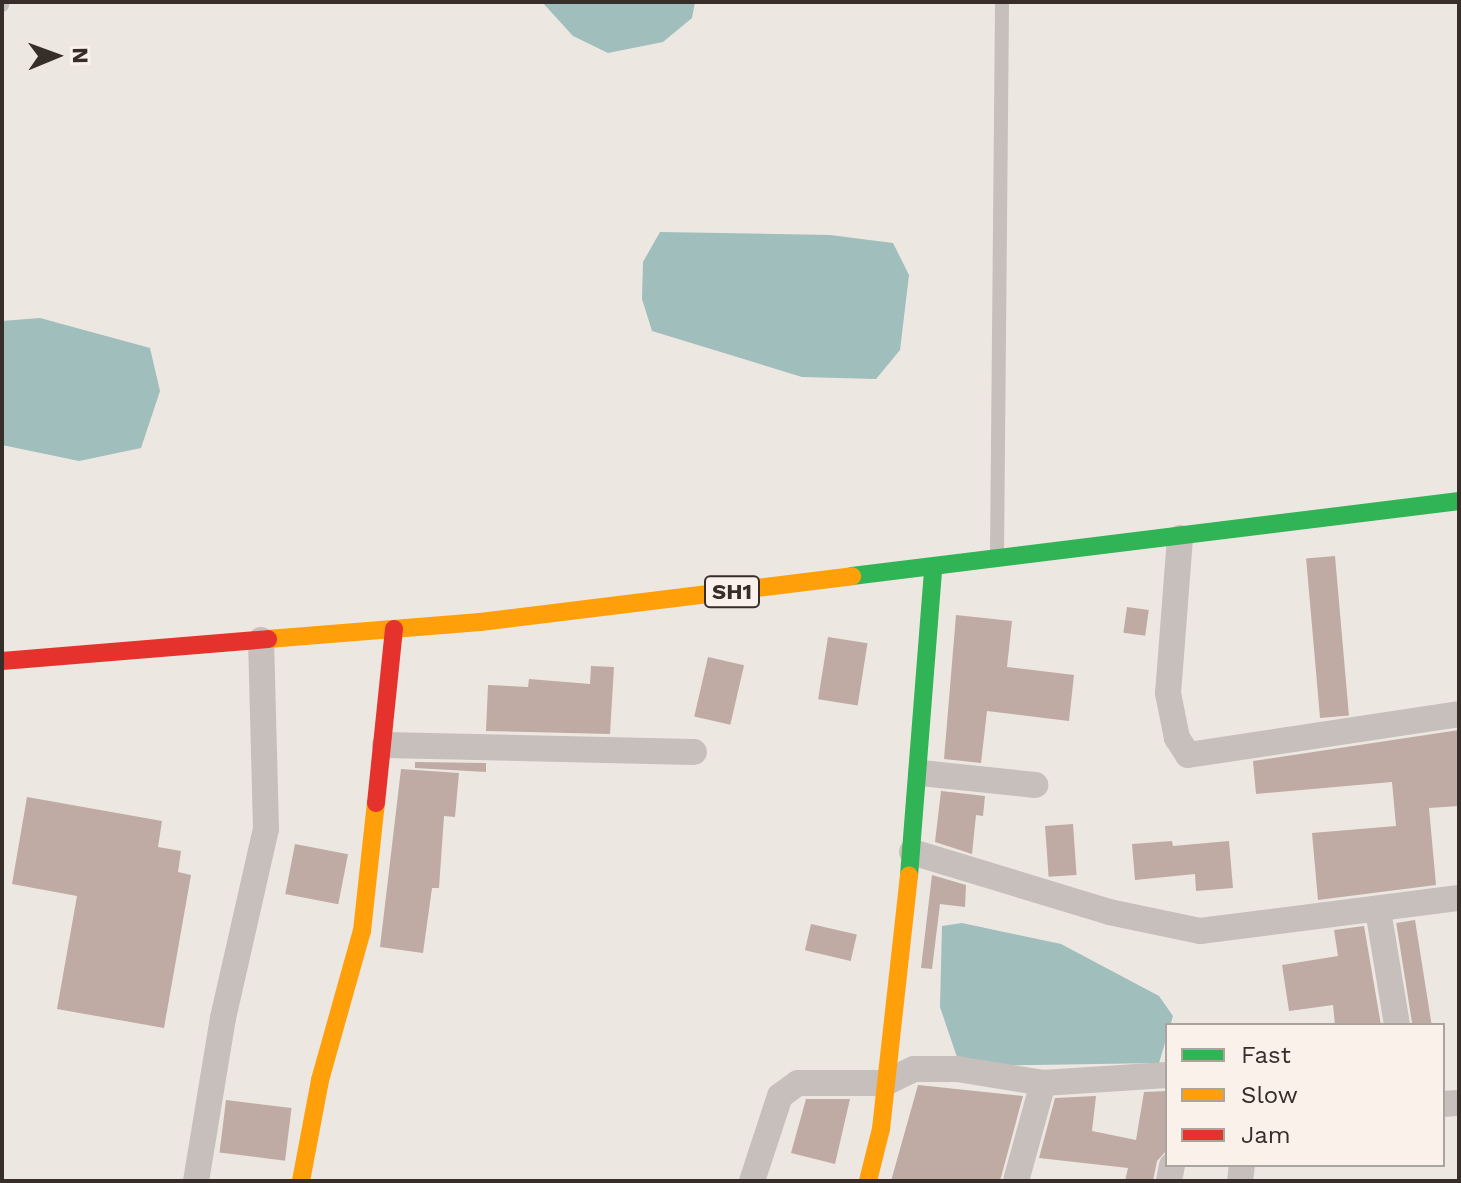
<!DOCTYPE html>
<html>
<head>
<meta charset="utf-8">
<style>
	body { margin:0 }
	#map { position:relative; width:1461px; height:1183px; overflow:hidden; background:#ede7e2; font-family:"Work Sans",sans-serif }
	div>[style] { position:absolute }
	.water>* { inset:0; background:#9fbebc }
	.building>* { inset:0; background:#c0aaa4; transform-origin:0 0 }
	.lane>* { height:14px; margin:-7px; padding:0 7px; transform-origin:7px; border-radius:7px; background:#c6bfbb }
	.street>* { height:26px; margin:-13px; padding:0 13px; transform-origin:13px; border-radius:13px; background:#c6bfbb }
	.fast>* { height:18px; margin:-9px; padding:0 9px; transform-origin:9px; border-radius:9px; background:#30b455 }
	.slow>* { height:18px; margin:-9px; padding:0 9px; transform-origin:9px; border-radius:9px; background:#ff9f0a }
	.jam>* { height:18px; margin:-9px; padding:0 9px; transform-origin:9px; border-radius:9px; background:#e5322d }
	span { translate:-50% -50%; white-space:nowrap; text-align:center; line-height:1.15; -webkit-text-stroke:6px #f9f1ea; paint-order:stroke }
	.shield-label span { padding:2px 6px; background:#f9f1ea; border:2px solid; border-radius:6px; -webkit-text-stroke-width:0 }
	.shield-label { font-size:22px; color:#372d29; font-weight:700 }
	.frame { position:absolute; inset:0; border:4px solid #372d29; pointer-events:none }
	.legend { position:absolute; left:1165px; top:1023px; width:280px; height:144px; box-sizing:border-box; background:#f9f1ea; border:2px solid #aba39d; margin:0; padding:10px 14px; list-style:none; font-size:24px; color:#372d29 }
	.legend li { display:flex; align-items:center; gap:16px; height:40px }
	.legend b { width:40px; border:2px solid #aba39d }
	.north { position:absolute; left:16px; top:16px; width:80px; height:80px; -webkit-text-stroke:6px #f9f1ea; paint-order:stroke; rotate:89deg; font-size:22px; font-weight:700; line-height:32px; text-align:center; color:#372d29 }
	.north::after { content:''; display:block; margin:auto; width:28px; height:36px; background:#372d29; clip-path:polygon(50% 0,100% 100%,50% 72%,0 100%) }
</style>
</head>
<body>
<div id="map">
	<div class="water">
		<i style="clip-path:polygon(542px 2px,695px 2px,692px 18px,663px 42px,608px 53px,573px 36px)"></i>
		<i style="clip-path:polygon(660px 232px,830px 235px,893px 243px,909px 275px,900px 350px,876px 379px,802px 377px,652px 331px,642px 299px,643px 262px)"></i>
		<i style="clip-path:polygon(40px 318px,150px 348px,160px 391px,141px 448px,79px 461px,2px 445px,2px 321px)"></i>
		<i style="clip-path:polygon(962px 923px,1061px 944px,1159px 996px,1173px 1016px,1159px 1063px,960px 1066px,940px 1007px,942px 926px)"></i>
	</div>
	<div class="building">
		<i style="left:1335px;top:556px;width:160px;height:29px;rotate:85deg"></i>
		<i style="left:1127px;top:607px;width:22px;height:26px;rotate:8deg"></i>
		<i style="clip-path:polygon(956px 615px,1012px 621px,1007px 667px,1074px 675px,1069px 721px,987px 711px,981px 763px,944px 759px)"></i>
		<i style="left:828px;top:637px;width:40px;height:63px;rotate:9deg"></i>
		<i style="left:708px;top:657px;width:37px;height:61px;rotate:13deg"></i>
		<i style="clip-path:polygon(591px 666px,614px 667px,610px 734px,486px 731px,488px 685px,528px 687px,529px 679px,590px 684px)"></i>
		<i style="clip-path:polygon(1459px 730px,1459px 806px,1429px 808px,1436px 885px,1318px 900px,1312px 833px,1396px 826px,1392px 782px,1256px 794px,1253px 761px)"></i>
		<i style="clip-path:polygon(415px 762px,486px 763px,486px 772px,415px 768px)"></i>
		<i style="clip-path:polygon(401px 769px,459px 773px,455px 817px,444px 816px,439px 888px,432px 888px,423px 953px,380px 947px)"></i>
		<i style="clip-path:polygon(941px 791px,985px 796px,983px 816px,976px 815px,972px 854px,935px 842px)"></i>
		<i style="clip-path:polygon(27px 797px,162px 821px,158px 847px,181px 851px,178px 872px,191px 875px,164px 1028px,57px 1009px,77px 896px,12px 884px)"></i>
		<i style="left:1073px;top:824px;width:51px;height:28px;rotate:86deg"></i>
		<i style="clip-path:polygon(1172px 841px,1173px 846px,1229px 841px,1233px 888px,1196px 891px,1195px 874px,1135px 880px,1132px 844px)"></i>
		<i style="left:295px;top:844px;width:54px;height:51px;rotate:11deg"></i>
		<i style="clip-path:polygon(932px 875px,966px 885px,965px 907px,940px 904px,932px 969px,921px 968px)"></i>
		<i style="left:1415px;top:920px;width:106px;height:19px;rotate:81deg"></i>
		<i style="left:811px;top:924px;width:47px;height:27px;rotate:13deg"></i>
		<i style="clip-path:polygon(1364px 926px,1381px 1025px,1335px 1025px,1333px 1005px,1289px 1011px,1282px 965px,1338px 956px,1334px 930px)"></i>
		<i style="clip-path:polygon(918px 1085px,1023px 1096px,1000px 1181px,891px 1181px)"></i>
		<i style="clip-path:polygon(1167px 1091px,1167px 1150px,1157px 1161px,1153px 1181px,1125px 1181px,1128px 1168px,1039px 1158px,1055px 1098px,1096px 1096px,1092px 1131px,1136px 1140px,1144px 1092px)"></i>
		<i style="clip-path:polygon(806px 1099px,850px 1099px,835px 1164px,791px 1153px)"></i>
		<i style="left:226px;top:1100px;width:66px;height:53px;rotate:7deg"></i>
	</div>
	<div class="lane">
		<i style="left:2px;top:5px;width:3px;rotate:-90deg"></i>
		<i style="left:997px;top:556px;width:554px;rotate:-89.48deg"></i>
	</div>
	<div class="street">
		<i style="left:1180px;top:538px;width:155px;rotate:94.4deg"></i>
		<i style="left:1168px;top:693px;width:46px;rotate:78.7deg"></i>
		<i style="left:1177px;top:738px;width:20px;rotate:57deg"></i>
		<i style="left:1188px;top:755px;width:274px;rotate:-8.6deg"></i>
		<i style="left:385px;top:745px;width:309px;rotate:1.3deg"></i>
		<i style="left:921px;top:773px;width:115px;rotate:6deg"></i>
		<i style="left:912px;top:852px;width:206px;rotate:16.9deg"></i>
		<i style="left:1109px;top:912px;width:93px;rotate:11.8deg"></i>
		<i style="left:1200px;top:931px;width:261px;rotate:-7.3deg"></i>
		<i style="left:1378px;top:910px;width:117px;rotate:80.6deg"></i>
		<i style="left:1443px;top:1104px;width:16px;rotate:-4deg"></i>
		<i style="left:196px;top:1181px;width:165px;rotate:-80.6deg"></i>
		<i style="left:223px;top:1018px;width:194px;rotate:-77.2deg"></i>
		<i style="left:266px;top:829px;width:189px;rotate:-91.5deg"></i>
		<i style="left:752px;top:1181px;width:89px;rotate:-71.8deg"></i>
		<i style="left:780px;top:1096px;width:22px;rotate:-36deg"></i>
		<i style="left:798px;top:1083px;width:87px"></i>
		<i style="left:885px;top:1083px;width:32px;rotate:-26deg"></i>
		<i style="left:914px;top:1069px;width:43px"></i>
		<i style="left:957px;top:1069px;width:87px;rotate:9.2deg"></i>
		<i style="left:1043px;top:1083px;width:124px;rotate:-3.7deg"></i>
		<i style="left:1016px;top:1181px;width:102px;rotate:-74.6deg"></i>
		<i style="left:1169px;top:1181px;width:16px;rotate:-79deg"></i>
		<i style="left:1240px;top:1181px;width:16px;rotate:-83deg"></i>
	</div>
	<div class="fast">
		<i style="left:852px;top:576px;width:612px;rotate:-7.04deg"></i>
		<i style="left:909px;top:876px;width:309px;rotate:-85.5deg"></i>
	</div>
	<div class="slow">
		<i style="left:268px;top:639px;width:213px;rotate:-4.6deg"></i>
		<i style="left:480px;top:622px;width:375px;rotate:-7deg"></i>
		<i style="left:301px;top:1181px;width:103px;rotate:-79.3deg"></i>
		<i style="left:320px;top:1080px;width:155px;rotate:-74.3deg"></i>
		<i style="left:362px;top:931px;width:129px;rotate:-83.8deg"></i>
		<i style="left:868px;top:1181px;width:54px;rotate:-76deg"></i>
		<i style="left:881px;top:1129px;width:255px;rotate:-83.7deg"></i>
	</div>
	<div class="jam">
		<i style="left:2px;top:661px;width:267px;rotate:-4.7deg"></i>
		<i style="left:376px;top:803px;width:175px;rotate:-84.1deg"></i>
	</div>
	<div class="shield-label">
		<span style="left:732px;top:592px">SH1</span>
	</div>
	<div class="frame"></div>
	<ul class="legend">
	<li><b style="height:10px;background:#30b455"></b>Fast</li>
	<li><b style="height:10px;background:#ff9f0a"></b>Slow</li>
	<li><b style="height:10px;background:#e5322d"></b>Jam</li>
	</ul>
	<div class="north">N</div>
</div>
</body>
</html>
